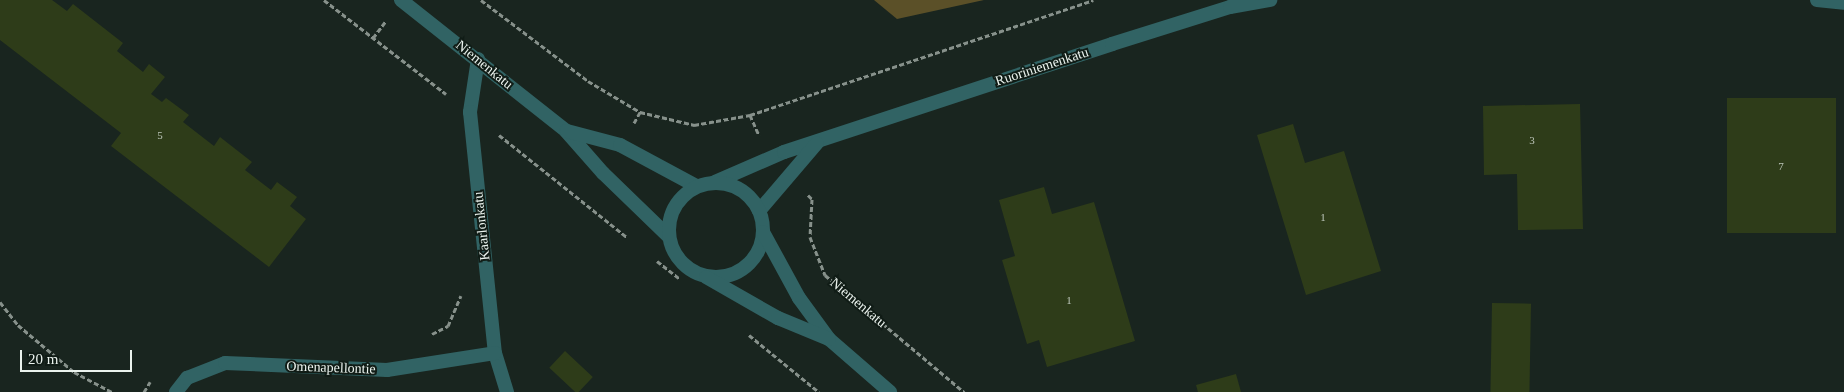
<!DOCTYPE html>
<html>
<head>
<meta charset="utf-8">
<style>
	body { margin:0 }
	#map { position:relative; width:1844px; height:392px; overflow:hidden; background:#19251f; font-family:Georgia,serif }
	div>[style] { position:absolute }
	.forest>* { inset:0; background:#5b5028 }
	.building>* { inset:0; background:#2e3c19; transform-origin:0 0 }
	.path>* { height:3px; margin-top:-1.5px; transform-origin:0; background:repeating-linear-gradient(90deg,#87918b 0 5px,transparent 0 7.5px) }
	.minor>* { height:14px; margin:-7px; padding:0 7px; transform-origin:7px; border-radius:7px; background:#316364 }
	.tertiary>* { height:14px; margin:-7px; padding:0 7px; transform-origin:7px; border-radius:7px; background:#316364 }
	.tertiary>.ring { margin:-7px; padding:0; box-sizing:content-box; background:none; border:14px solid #316364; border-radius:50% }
	span { translate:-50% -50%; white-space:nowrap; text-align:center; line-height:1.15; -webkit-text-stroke:4px #101c16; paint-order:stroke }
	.number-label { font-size:11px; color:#bcc5b9 }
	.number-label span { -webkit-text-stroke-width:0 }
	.street-label { font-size:14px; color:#ebf3ee }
	.scale { position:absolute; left:20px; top:350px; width:112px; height:22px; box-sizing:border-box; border:2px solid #ebf3ee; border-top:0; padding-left:6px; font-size:15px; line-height:18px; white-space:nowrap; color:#ebf3ee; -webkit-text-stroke:4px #101c16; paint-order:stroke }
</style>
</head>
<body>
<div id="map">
	<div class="forest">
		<i style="clip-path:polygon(874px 0,984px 0,897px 19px)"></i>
	</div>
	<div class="building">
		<i style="clip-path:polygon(0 0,52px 0,67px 11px,73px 4px,123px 43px,117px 51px,143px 72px,149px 64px,165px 77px,151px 94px,162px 102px,166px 98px,189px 115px,183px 122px,214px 146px,220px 137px,252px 162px,245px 170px,271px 190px,277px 182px,297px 197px,290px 206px,306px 219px,269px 267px,111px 146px,121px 133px,0 40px)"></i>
		<i style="left:1727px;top:98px;width:109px;height:135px"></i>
		<i style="clip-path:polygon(1580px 104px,1583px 229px,1518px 230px,1517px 174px,1484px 175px,1483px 106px)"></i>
		<i style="clip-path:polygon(1293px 124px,1305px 163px,1344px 151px,1381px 271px,1306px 295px,1257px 135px)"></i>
		<i style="clip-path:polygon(1044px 187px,1052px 214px,1094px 202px,1135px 341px,1047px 367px,1039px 340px,1027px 344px,1002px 260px,1015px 256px,999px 200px)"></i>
		<i style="left:1492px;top:303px;width:39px;height:89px;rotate:1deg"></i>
		<i style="left:565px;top:351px;width:38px;height:23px;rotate:43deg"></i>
		<i style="clip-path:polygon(1236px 374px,1241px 392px,1198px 392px,1196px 385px)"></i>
	</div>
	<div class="path">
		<i style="left:324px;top:0;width:154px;rotate:37.6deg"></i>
		<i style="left:481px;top:0;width:134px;rotate:37.1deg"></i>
		<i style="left:588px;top:81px;width:61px;rotate:30.8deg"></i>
		<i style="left:640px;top:112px;width:56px;rotate:13.5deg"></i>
		<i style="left:694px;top:125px;width:57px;rotate:-10.1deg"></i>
		<i style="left:750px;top:115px;width:362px;rotate:-18.5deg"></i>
		<i style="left:373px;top:38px;width:21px;rotate:-53deg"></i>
		<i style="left:750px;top:115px;width:22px;rotate:66deg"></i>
		<i style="left:634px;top:123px;width:13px;rotate:-61deg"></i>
		<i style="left:499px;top:135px;width:164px;rotate:38.6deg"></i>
		<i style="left:808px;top:195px;width:6px;rotate:45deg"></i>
		<i style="left:812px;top:199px;width:38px;rotate:93deg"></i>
		<i style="left:810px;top:237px;width:41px;rotate:68.5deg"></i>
		<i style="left:825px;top:275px;width:182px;rotate:40.1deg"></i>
		<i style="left:657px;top:261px;width:29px;rotate:38deg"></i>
		<i style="left:0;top:302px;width:29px;rotate:52deg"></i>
		<i style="left:18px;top:325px;width:73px;rotate:40deg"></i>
		<i style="left:74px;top:372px;width:43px;rotate:27.8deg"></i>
		<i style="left:432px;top:334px;width:18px;rotate:-27deg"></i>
		<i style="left:448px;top:326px;width:33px;rotate:-67deg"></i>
		<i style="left:749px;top:335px;width:90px;rotate:39.2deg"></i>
		<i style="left:144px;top:392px;width:12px;rotate:-59deg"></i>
	</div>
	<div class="minor">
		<i style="left:1817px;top:0;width:27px;rotate:6deg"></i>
		<i style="left:478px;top:59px;width:54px;rotate:98.6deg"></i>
		<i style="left:470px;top:112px;width:242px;rotate:84.1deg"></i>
		<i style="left:495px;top:353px;width:41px;rotate:72.9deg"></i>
		<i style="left:715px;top:182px;width:75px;rotate:-23.5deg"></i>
		<i style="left:784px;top:152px;width:345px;rotate:-18.2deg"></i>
		<i style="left:1112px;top:44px;width:124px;rotate:-17.4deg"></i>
		<i style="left:1230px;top:7px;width:41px;rotate:-9.9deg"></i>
		<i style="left:759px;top:211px;width:89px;rotate:-49.5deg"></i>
		<i style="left:176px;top:392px;width:18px;rotate:-52deg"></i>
		<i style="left:187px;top:378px;width:41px;rotate:-21.5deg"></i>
		<i style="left:225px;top:363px;width:162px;rotate:2.5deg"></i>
		<i style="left:387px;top:370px;width:109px;rotate:-8.9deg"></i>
	</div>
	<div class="tertiary">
		<i style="left:401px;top:0;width:211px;rotate:38.4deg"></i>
		<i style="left:566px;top:131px;width:56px;rotate:48.6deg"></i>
		<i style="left:603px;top:173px;width:91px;rotate:44.1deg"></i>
		<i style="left:567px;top:131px;width:55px;rotate:14.8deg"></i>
		<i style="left:620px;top:145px;width:86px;rotate:28.3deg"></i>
		<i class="ring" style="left:669px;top:183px;width:80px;height:80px"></i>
		<i style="left:763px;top:232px;width:75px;rotate:61.4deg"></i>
		<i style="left:799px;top:298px;width:51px;rotate:53.8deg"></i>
		<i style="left:829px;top:339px;width:81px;rotate:41deg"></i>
		<i style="left:706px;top:277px;width:83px;rotate:29.7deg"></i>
		<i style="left:778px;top:318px;width:55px;rotate:22.4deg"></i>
	</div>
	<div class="number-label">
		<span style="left:160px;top:135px">5</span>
		<span style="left:1532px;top:140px">3</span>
		<span style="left:1781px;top:166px">7</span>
		<span style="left:1323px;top:217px">1</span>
		<span style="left:1069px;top:300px">1</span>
	</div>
	<div class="street-label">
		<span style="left:484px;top:65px;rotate:39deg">Niemenkatu</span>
		<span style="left:1042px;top:67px;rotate:-18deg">Ruoriniemenkatu</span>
		<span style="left:482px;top:226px;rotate:-96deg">Kaarlonkatu</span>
		<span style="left:858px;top:303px;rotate:40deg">Niemenkatu</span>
		<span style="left:331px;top:368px;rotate:2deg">Omenapellontie</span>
	</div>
	<div class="scale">20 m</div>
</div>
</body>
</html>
